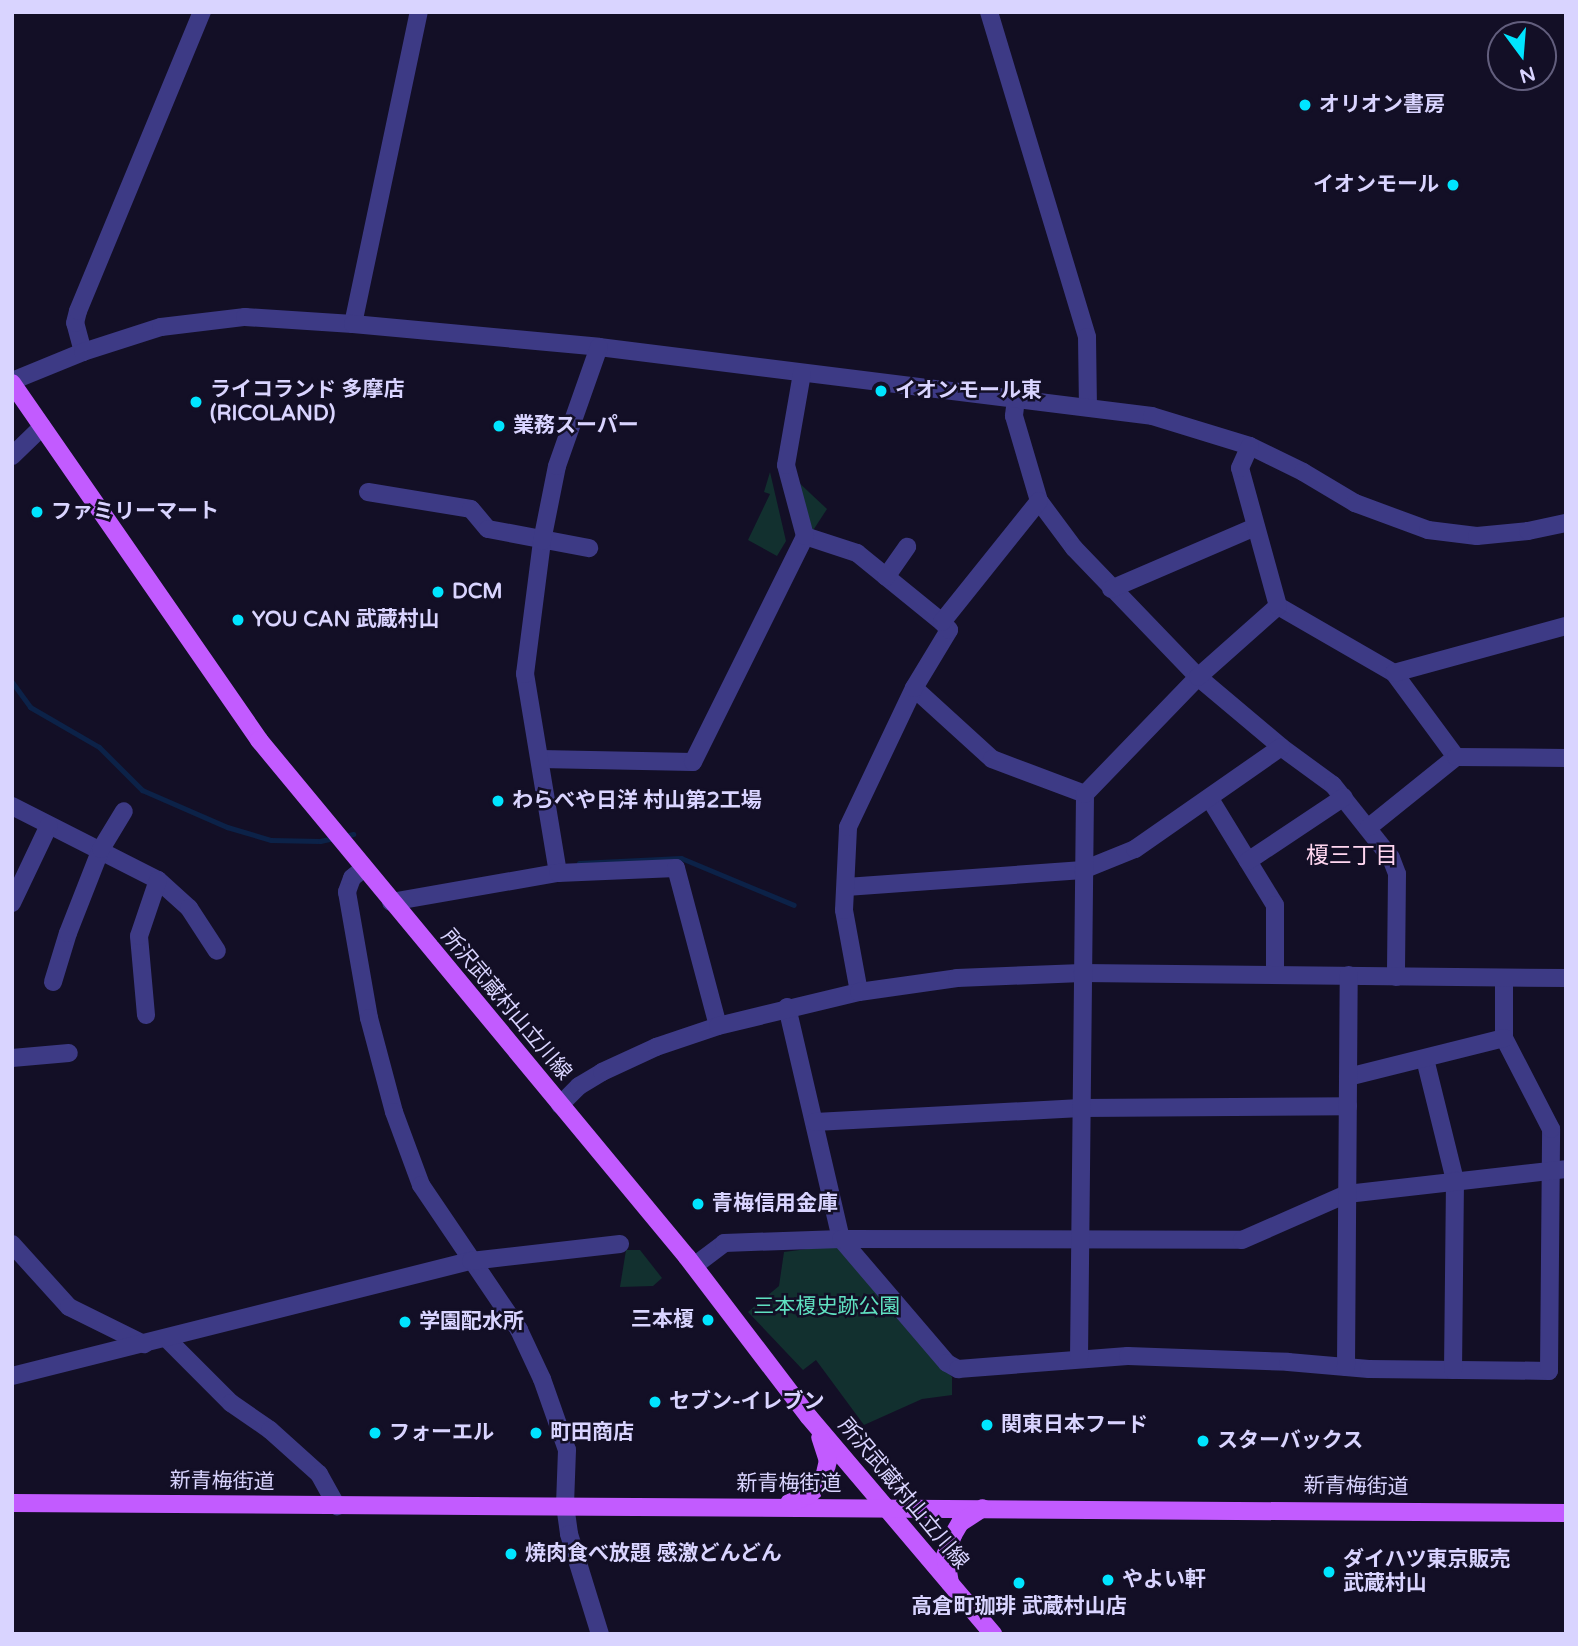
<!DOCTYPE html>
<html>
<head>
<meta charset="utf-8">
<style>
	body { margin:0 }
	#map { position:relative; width:1578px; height:1646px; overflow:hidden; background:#130f26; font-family:"Varela Round","Noto Sans JP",sans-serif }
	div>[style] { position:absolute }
	.green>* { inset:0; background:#12302f }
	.stream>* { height:5px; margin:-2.5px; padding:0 2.5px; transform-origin:2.5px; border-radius:2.5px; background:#0c2248 }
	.minor>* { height:18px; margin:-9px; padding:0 9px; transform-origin:9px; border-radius:9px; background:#3d3a85 }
	.major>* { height:18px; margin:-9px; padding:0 9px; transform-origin:9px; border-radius:9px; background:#c25bff }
	.dots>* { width:19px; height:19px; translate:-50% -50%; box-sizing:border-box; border:4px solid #130f26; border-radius:50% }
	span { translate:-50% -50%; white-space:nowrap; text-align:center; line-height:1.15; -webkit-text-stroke:5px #130f26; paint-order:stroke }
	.poi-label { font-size:21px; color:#d9d4ff; font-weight:700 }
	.left { translate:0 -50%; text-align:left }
	.right { translate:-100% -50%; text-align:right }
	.street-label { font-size:21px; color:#d9d4ff }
	.park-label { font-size:21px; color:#5fe0c0 }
	.neighbourhood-label { font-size:23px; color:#ffd6f0 }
	.frame { position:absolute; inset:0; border:14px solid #d9d4ff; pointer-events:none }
	.north { position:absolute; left:1487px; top:21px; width:70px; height:70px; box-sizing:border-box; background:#130f26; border:2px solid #625e7d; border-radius:50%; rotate:164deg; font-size:19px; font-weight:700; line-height:28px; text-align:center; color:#d9d4ff }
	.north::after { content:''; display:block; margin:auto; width:24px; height:32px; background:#00e5ff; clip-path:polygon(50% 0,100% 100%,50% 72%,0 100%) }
</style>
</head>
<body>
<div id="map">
	<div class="green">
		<i style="clip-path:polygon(770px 472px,786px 541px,777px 556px,748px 540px,770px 494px,764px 492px)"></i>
		<i style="clip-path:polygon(795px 479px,827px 509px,812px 532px)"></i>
		<i style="clip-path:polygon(838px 1245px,846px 1249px,952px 1377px,952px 1395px,922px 1399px,864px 1425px,816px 1360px,803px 1370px,748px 1312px,779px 1286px,784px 1252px)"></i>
		<i style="clip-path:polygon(626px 1250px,640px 1250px,662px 1278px,653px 1286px,620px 1287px)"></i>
	</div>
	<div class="stream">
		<i style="left:12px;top:682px;width:31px;rotate:54deg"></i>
		<i style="left:30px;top:707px;width:80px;rotate:30.1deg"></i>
		<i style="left:99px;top:747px;width:61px;rotate:45deg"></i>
		<i style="left:142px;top:790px;width:93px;rotate:23.5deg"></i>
		<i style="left:227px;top:827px;width:46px;rotate:16.5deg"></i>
		<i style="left:271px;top:840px;width:49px;rotate:1.2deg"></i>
		<i style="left:320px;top:841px;width:34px;rotate:-12deg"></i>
		<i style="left:579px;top:863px;width:102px;rotate:-2.8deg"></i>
		<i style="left:681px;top:858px;width:122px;rotate:22.6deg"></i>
	</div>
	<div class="minor">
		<i style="left:989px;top:12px;width:339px;rotate:73.2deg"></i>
		<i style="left:1087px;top:337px;width:70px;rotate:89.2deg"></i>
		<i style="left:353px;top:324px;width:319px;rotate:-78.1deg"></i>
		<i style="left:83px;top:352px;width:30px;rotate:-105deg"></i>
		<i style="left:75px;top:323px;width:12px;rotate:-76deg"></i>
		<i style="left:78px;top:311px;width:324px;rotate:-67.5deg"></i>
		<i style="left:12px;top:381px;width:77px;rotate:-22.2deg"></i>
		<i style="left:83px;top:352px;width:82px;rotate:-17.8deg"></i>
		<i style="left:161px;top:327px;width:85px;rotate:-6.8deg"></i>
		<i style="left:245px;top:317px;width:108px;rotate:3.7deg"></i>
		<i style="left:353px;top:324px;width:247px;rotate:5.3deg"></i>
		<i style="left:599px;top:347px;width:557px;rotate:7.11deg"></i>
		<i style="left:1152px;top:416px;width:102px;rotate:17deg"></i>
		<i style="left:1250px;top:446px;width:59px;rotate:26.1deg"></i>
		<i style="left:1303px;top:472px;width:61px;rotate:30.8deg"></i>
		<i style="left:1355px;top:503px;width:78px;rotate:20.3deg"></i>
		<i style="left:1428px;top:530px;width:49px;rotate:7deg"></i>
		<i style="left:1477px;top:536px;width:51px;rotate:-5.6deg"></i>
		<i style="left:1528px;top:531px;width:39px;rotate:-12deg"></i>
		<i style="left:1016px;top:399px;width:17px;rotate:97deg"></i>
		<i style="left:1014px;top:416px;width:89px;rotate:73.6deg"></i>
		<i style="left:1039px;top:501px;width:59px;rotate:53.3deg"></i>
		<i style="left:1074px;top:548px;width:179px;rotate:46.1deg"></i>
		<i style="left:1198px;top:677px;width:109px;rotate:40.1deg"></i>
		<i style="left:1281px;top:747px;width:64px;rotate:36.2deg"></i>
		<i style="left:1333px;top:785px;width:93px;rotate:51.5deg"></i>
		<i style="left:1391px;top:858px;width:17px;rotate:69deg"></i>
		<i style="left:1397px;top:874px;width:103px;rotate:90.6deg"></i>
		<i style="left:12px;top:456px;width:42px;rotate:-44deg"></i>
		<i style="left:368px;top:492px;width:104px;rotate:9.4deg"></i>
		<i style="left:471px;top:509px;width:26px;rotate:50deg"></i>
		<i style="left:488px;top:529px;width:103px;rotate:10.7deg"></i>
		<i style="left:805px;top:536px;width:55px;rotate:18.1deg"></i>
		<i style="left:857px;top:553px;width:109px;rotate:39.1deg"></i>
		<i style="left:886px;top:577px;width:37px;rotate:-55deg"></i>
		<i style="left:1111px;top:589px;width:157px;rotate:-23.3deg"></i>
		<i style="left:1278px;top:606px;width:134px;rotate:30deg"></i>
		<i style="left:1394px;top:673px;width:104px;rotate:53.6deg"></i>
		<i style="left:1456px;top:757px;width:112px;rotate:141.2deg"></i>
		<i style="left:1394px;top:673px;width:178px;rotate:-15.3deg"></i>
		<i style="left:914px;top:688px;width:105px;rotate:42.3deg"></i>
		<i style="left:992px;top:759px;width:99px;rotate:20.6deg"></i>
		<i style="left:1456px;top:757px;width:110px;rotate:0.5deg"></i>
		<i style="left:540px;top:759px;width:153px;rotate:1.1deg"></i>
		<i style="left:693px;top:762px;width:252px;rotate:-63.6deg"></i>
		<i style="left:805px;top:536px;width:73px;rotate:-105deg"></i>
		<i style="left:786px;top:465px;width:93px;rotate:-80.1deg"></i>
		<i style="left:1210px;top:799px;width:124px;rotate:58.5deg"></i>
		<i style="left:1275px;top:905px;width:70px;rotate:90deg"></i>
		<i style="left:12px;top:806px;width:164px;rotate:26.9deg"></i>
		<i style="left:158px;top:880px;width:42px;rotate:42.1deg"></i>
		<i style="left:189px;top:908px;width:51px;rotate:56.9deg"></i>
		<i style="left:1248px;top:861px;width:115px;rotate:-33.7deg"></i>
		<i style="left:363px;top:869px;width:14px;rotate:141deg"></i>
		<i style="left:352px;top:878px;width:15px;rotate:110deg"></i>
		<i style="left:347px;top:892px;width:128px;rotate:80.1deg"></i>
		<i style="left:369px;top:1018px;width:97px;rotate:75.1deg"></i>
		<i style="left:394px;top:1112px;width:78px;rotate:69.7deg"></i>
		<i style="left:421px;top:1185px;width:175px;rotate:55.9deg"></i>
		<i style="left:519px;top:1330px;width:54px;rotate:64.9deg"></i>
		<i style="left:542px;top:1379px;width:75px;rotate:70.6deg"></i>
		<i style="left:567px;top:1450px;width:55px;rotate:92.1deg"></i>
		<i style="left:565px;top:1505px;width:29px;rotate:82deg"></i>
		<i style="left:569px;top:1534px;width:105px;rotate:72.8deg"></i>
		<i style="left:558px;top:873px;width:202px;rotate:-99.4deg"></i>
		<i style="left:525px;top:674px;width:134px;rotate:-82.7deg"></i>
		<i style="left:542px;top:541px;width:76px;rotate:-78.7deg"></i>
		<i style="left:557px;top:466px;width:126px;rotate:-70.6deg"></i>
		<i style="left:846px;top:887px;width:238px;rotate:-4.1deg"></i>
		<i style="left:1083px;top:870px;width:56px;rotate:-22deg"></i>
		<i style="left:1135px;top:849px;width:178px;rotate:-34.9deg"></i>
		<i style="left:391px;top:902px;width:169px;rotate:-9.9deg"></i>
		<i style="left:558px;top:873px;width:118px;rotate:-2.4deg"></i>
		<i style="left:676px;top:868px;width:163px;rotate:75.1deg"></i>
		<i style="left:12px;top:903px;width:86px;rotate:-64.6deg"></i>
		<i style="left:53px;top:982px;width:51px;rotate:-73deg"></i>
		<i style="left:68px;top:933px;width:90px;rotate:-68.6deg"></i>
		<i style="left:101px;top:849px;width:44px;rotate:-58.8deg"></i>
		<i style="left:859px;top:992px;width:83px;rotate:-100.4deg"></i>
		<i style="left:844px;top:910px;width:83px;rotate:-87.2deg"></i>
		<i style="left:848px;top:827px;width:154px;rotate:-64.6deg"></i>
		<i style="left:914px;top:688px;width:68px;rotate:-58.9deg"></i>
		<i style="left:949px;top:630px;width:11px;rotate:-131deg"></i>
		<i style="left:942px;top:622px;width:155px;rotate:-51.3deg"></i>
		<i style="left:787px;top:1007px;width:238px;rotate:76.9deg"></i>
		<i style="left:841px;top:1239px;width:163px;rotate:49.5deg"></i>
		<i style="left:947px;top:1363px;width:13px;rotate:29deg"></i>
		<i style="left:958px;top:1369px;width:170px;rotate:-4.4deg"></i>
		<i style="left:1128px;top:1356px;width:160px;rotate:2.1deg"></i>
		<i style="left:1288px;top:1362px;width:81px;rotate:4.9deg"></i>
		<i style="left:1369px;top:1369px;width:180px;rotate:0.6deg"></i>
		<i style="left:1549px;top:1371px;width:242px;rotate:-89.5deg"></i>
		<i style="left:1551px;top:1129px;width:102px;rotate:-117.3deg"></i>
		<i style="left:1504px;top:1038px;width:60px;rotate:-90deg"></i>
		<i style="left:146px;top:1015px;width:79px;rotate:-95.1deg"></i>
		<i style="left:139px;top:936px;width:59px;rotate:-71.3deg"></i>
		<i style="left:12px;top:1058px;width:57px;rotate:-5deg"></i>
		<i style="left:1425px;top:1059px;width:125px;rotate:76.1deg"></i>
		<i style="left:1455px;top:1180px;width:190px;rotate:90.6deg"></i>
		<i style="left:1348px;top:1077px;width:161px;rotate:-14deg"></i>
		<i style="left:560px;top:1105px;width:27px;rotate:-45deg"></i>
		<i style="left:579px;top:1086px;width:27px;rotate:-31deg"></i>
		<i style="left:602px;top:1072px;width:60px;rotate:-24.8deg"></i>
		<i style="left:656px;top:1047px;width:65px;rotate:-18.7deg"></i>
		<i style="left:718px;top:1026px;width:145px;rotate:-13.6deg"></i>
		<i style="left:859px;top:992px;width:99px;rotate:-8.1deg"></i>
		<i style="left:957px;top:978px;width:125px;rotate:-2.3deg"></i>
		<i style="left:1082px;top:973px;width:484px;rotate:0.6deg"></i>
		<i style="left:815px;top:1122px;width:266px;rotate:-3deg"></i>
		<i style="left:1081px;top:1108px;width:267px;rotate:-0.4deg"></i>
		<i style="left:12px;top:1244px;width:85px;rotate:47.9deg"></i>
		<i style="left:69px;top:1307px;width:84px;rotate:26.3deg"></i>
		<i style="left:694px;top:1266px;width:38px;rotate:-37deg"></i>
		<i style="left:724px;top:1243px;width:117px;rotate:-2deg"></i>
		<i style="left:841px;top:1239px;width:401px;rotate:0.1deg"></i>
		<i style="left:1242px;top:1240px;width:115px;rotate:-23.7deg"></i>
		<i style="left:1347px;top:1194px;width:220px;rotate:-6.5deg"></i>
		<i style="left:166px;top:1338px;width:92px;rotate:45deg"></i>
		<i style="left:231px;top:1403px;width:47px;rotate:34.7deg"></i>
		<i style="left:270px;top:1430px;width:66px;rotate:41.9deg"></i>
		<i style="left:319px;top:1474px;width:37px;rotate:61deg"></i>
		<i style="left:1079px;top:1358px;width:564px;rotate:-89.39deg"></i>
		<i style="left:1085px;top:794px;width:163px;rotate:-46deg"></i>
		<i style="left:1198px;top:677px;width:107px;rotate:-41.6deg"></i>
		<i style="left:1278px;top:606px;width:143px;rotate:-105.4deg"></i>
		<i style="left:1240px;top:468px;width:24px;rotate:-66deg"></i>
		<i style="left:1346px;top:1367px;width:392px;rotate:-89.6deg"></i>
		<i style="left:12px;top:1376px;width:473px;rotate:-14.1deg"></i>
		<i style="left:471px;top:1261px;width:150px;rotate:-6.5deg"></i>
	</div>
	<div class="major">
		<i style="left:12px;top:383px;width:434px;rotate:55.3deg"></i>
		<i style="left:259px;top:740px;width:671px;rotate:50.38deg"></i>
		<i style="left:687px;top:1257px;width:201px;rotate:52.7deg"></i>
		<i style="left:809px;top:1417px;width:285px;rotate:49.7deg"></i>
		<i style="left:12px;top:1503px;width:1554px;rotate:0.37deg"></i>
		<i style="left:789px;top:1503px;width:20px;rotate:-20deg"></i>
		<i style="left:808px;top:1496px;width:21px;rotate:-43deg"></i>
		<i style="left:823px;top:1482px;width:22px;rotate:-77deg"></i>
		<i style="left:828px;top:1461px;width:25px;rotate:-108deg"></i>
		<i style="left:950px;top:1583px;width:27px;rotate:-100deg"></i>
		<i style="left:945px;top:1556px;width:22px;rotate:-69deg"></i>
		<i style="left:953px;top:1535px;width:14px;rotate:-60deg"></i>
		<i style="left:960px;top:1523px;width:27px;rotate:-33deg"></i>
	</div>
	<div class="dots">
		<i style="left:1305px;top:105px;background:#00e5ff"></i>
		<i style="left:1453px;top:185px;background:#00e5ff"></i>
		<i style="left:881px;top:391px;background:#00e5ff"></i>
		<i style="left:196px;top:402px;background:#00e5ff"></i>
		<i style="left:499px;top:426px;background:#00e5ff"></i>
		<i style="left:37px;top:512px;background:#00e5ff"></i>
		<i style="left:438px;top:592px;background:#00e5ff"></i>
		<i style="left:238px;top:620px;background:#00e5ff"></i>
		<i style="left:498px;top:801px;background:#00e5ff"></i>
		<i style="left:698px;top:1204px;background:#00e5ff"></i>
		<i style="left:708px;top:1320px;background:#00e5ff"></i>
		<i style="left:405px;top:1322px;background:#00e5ff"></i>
		<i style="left:655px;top:1402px;background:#00e5ff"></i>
		<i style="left:987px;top:1425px;background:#00e5ff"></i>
		<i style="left:375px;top:1433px;background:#00e5ff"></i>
		<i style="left:536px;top:1433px;background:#00e5ff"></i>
		<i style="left:1203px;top:1441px;background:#00e5ff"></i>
		<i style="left:511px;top:1554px;background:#00e5ff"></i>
		<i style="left:1329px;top:1572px;background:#00e5ff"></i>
		<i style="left:1108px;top:1580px;background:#00e5ff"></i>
		<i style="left:1019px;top:1583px;background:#00e5ff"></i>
	</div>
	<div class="poi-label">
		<span class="left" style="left:1319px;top:105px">オリオン書房</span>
		<span class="right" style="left:1439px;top:185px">イオンモール</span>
		<span class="left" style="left:210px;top:402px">ライコランド 多摩店<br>(RICOLAND)</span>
		<span class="left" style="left:895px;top:391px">イオンモール東</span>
		<span class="left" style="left:513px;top:426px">業務スーパー</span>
		<span class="left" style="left:51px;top:512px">ファミリーマート</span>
		<span class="left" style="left:452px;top:592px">DCM</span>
		<span class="left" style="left:252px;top:620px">YOU CAN 武蔵村山</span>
		<span class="left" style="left:512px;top:801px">わらべや日洋 村山第2工場</span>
		<span class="left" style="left:712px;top:1204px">青梅信用金庫</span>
		<span class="right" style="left:694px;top:1320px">三本榎</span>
		<span class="left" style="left:419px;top:1322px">学園配水所</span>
		<span class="left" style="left:669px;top:1402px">セブン-イレブン</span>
		<span class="left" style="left:1001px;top:1425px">関東日本フード</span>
		<span class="left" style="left:389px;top:1433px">フォーエル</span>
		<span class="left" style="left:550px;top:1433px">町田商店</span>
		<span class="left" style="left:1217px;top:1441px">スターバックス</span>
		<span class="left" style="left:525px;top:1554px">焼肉食べ放題 感激どんどん</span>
		<span class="left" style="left:1343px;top:1572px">ダイハツ東京販売<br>武蔵村山</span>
		<span class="left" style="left:1122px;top:1580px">やよい軒</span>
		<span style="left:1019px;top:1607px">高倉町珈琲 武蔵村山店</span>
	</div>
	<div class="street-label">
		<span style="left:506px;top:1005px;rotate:50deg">所沢武蔵村山立川線</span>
		<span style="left:222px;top:1482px;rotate:1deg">新青梅街道</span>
		<span style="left:789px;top:1484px">新青梅街道</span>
		<span style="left:1356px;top:1487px;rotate:1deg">新青梅街道</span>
		<span style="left:903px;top:1494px;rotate:50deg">所沢武蔵村山立川線</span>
	</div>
	<div class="park-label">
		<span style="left:827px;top:1307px">三本榎史跡公園</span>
	</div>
	<div class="neighbourhood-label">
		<span style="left:1352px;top:856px">榎三丁目</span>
	</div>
	<div class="frame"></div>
	<div class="north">N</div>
</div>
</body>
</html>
